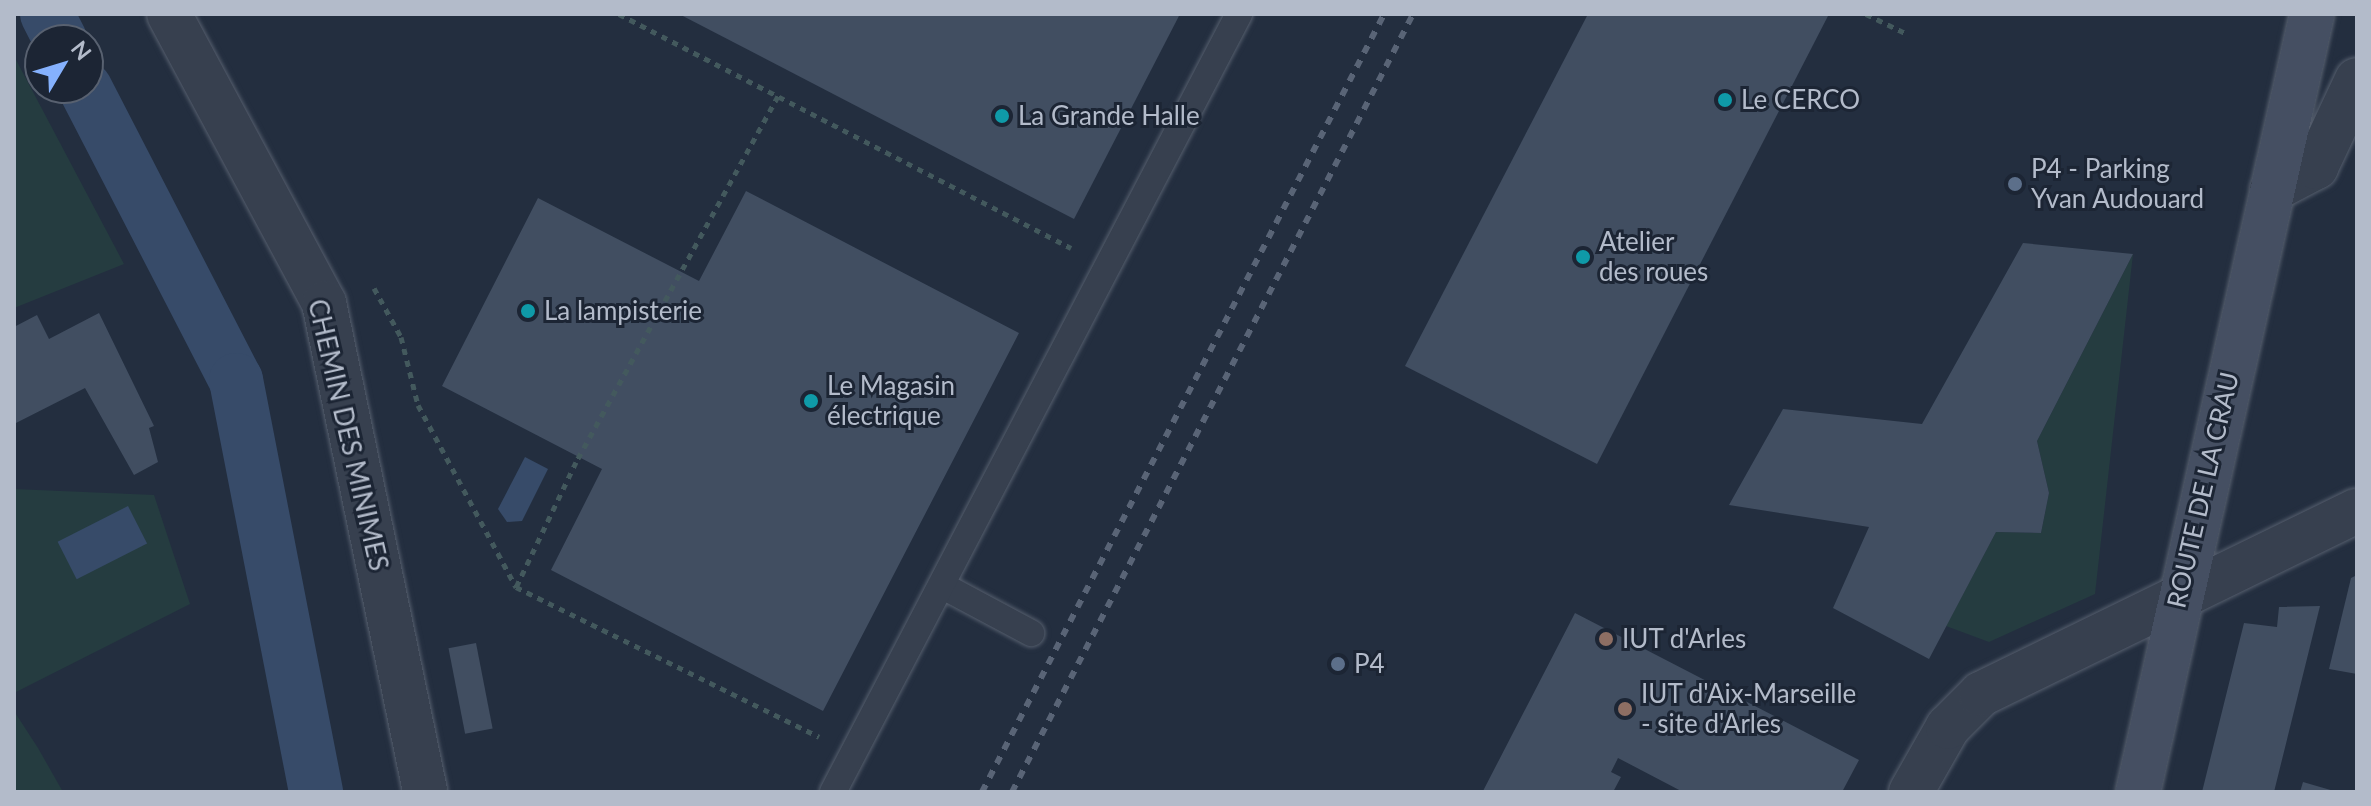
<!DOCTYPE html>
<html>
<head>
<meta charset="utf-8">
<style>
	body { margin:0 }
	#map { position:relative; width:2371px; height:806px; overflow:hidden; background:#232e3f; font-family:Lato,sans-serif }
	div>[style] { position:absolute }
	.green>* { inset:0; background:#253c40 }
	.water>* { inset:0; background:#374b69; transform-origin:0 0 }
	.canal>* { height:54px; margin:-27px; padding:0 27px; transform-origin:27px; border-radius:27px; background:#374b69 }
	.building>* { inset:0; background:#414e61; transform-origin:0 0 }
	.path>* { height:5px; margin-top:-2.5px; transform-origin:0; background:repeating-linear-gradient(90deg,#43595d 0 6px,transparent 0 12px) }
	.roads { filter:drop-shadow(0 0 2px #555e6d) drop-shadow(0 0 2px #555e6d) }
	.lane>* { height:26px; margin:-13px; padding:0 13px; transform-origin:13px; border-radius:13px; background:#37404f }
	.street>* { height:44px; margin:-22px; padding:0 22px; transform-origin:22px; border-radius:22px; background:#37404f }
	.secondary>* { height:44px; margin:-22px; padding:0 22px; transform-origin:22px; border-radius:22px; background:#454f62 }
	.rail>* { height:6px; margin-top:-3px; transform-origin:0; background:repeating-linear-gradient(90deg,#596476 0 8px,transparent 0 16px) }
	.dots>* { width:22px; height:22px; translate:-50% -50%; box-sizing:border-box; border:4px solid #1c2534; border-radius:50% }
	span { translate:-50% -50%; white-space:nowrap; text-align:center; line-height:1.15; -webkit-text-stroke:6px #1c2534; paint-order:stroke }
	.poi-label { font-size:26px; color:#b3bbca }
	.left { translate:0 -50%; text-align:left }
	.street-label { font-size:26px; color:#b3bbca }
	.frame { position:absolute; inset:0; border:16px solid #b3bbca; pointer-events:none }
	.north { position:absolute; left:24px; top:24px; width:80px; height:80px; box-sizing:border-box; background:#1c2534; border:2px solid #586170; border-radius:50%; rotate:52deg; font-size:22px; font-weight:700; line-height:32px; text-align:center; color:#b3bbca }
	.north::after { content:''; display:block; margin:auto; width:28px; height:36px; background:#85b1fd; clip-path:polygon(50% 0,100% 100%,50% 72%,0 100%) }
</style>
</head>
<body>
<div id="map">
	<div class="green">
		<i style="clip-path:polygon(14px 56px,124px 264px,14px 308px)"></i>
		<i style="clip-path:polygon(2133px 254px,2095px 594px,1989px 642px,1946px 626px,1996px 532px,2041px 533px,2049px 493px,2037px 441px)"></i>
		<i style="clip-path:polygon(14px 489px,154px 495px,190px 604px,14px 693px)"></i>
		<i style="clip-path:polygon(14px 711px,38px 748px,63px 792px,14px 792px)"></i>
	</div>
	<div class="water">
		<i style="clip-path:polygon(525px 457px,548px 469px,522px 521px,507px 522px,498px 509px)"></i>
		<i style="left:128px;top:506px;width:42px;height:79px;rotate:63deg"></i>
	</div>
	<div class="canal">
		<i style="left:47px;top:14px;width:29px;rotate:63deg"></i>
		<i style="left:85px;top:88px;width:329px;rotate:62.7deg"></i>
		<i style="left:236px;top:380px;width:420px;rotate:79deg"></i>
	</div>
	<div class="building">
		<i style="clip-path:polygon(679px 14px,1180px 14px,1074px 219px)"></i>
		<i style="clip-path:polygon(1588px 14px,1829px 14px,1597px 464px,1405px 366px)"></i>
		<i style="clip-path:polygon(746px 191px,1019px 333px,823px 711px,551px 570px,602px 469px,442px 386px,538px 198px,699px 281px)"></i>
		<i style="clip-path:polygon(2023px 243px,2133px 254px,2037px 441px,2049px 493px,2041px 533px,1996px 532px,1929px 659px,1833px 608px,1869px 527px,1729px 505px,1783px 409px,1922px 424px)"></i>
		<i style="clip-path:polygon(99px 313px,154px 426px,149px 428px,158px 462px,134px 475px,85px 388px,14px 424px,14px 327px,37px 315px,49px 339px)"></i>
		<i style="clip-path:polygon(2357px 575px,2357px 674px,2329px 669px,2351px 578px)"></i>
		<i style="clip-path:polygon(2320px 606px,2274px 792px,2202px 792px,2244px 623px,2277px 627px,2279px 607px)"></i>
		<i style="clip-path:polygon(1575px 613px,1859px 760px,1842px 792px,1683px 792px,1618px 758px,1611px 772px,1621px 777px,1613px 792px,1483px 791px)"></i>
		<i style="left:476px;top:643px;width:87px;height:28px;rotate:79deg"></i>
		<i style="clip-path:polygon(2303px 782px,2334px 791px,2334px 792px,2300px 792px)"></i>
	</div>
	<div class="path">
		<i style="left:619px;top:14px;width:509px;rotate:27.37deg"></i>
		<i style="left:1866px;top:14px;width:43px;rotate:26deg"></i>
		<i style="left:778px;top:96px;width:418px;rotate:118.9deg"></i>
		<i style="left:576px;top:462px;width:139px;rotate:115.6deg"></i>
		<i style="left:516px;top:587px;width:338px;rotate:26.3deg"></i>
		<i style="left:374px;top:288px;width:56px;rotate:61.1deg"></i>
		<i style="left:401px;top:337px;width:70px;rotate:76deg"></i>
		<i style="left:418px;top:405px;width:207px;rotate:61.7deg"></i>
	</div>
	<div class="roads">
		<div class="lane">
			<i style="left:943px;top:586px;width:100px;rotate:28.1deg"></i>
			<i style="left:833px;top:792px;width:878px;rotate:-62.44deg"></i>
		</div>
		<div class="street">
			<i style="left:169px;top:14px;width:328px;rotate:61.8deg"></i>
			<i style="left:324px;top:303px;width:499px;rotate:78.3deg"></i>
			<i style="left:2272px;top:190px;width:50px;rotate:-27.6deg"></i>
			<i style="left:2316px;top:167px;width:96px;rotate:-64.8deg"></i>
			<i style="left:1911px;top:792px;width:75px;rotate:-60.4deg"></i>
			<i style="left:1948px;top:727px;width:47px;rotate:-45deg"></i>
			<i style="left:1981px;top:694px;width:418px;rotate:-26deg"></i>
		</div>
		<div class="secondary">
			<i style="left:2138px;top:792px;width:797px;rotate:-77.39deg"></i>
		</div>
	</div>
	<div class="rail">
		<i style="left:982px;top:792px;width:876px;rotate:-62.67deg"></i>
		<i style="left:1012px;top:792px;width:875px;rotate:-62.73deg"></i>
	</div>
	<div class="dots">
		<i style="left:1725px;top:100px;background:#0f9aa8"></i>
		<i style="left:1002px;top:116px;background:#0f9aa8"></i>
		<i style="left:2015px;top:184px;background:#5c6f8a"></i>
		<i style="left:1583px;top:257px;background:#0f9aa8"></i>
		<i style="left:528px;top:311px;background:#0f9aa8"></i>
		<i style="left:811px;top:401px;background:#0f9aa8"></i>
		<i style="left:1606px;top:639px;background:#8d6e63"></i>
		<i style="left:1338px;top:664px;background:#5c6f8a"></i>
		<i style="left:1625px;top:709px;background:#8d6e63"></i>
	</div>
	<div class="poi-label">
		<span class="left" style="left:1741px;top:100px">Le CERCO</span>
		<span class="left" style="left:1018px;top:116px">La Grande Halle</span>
		<span class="left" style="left:2031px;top:184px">P4 - Parking<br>Yvan Audouard</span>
		<span class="left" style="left:1599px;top:257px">Atelier<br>des roues</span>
		<span class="left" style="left:544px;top:311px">La lampisterie</span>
		<span class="left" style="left:827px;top:401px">Le Magasin<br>électrique</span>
		<span class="left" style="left:1622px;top:639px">IUT d'Arles</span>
		<span class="left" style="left:1354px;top:664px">P4</span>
		<span class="left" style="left:1641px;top:709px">IUT d'Aix-Marseille<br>- site d'Arles</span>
	</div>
	<div class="street-label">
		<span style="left:348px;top:435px;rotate:77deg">CHEMIN DES MINIMES</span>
		<span style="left:2203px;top:490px;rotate:-77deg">ROUTE DE LA CRAU</span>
	</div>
	<div class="frame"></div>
	<div class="north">N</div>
</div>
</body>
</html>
